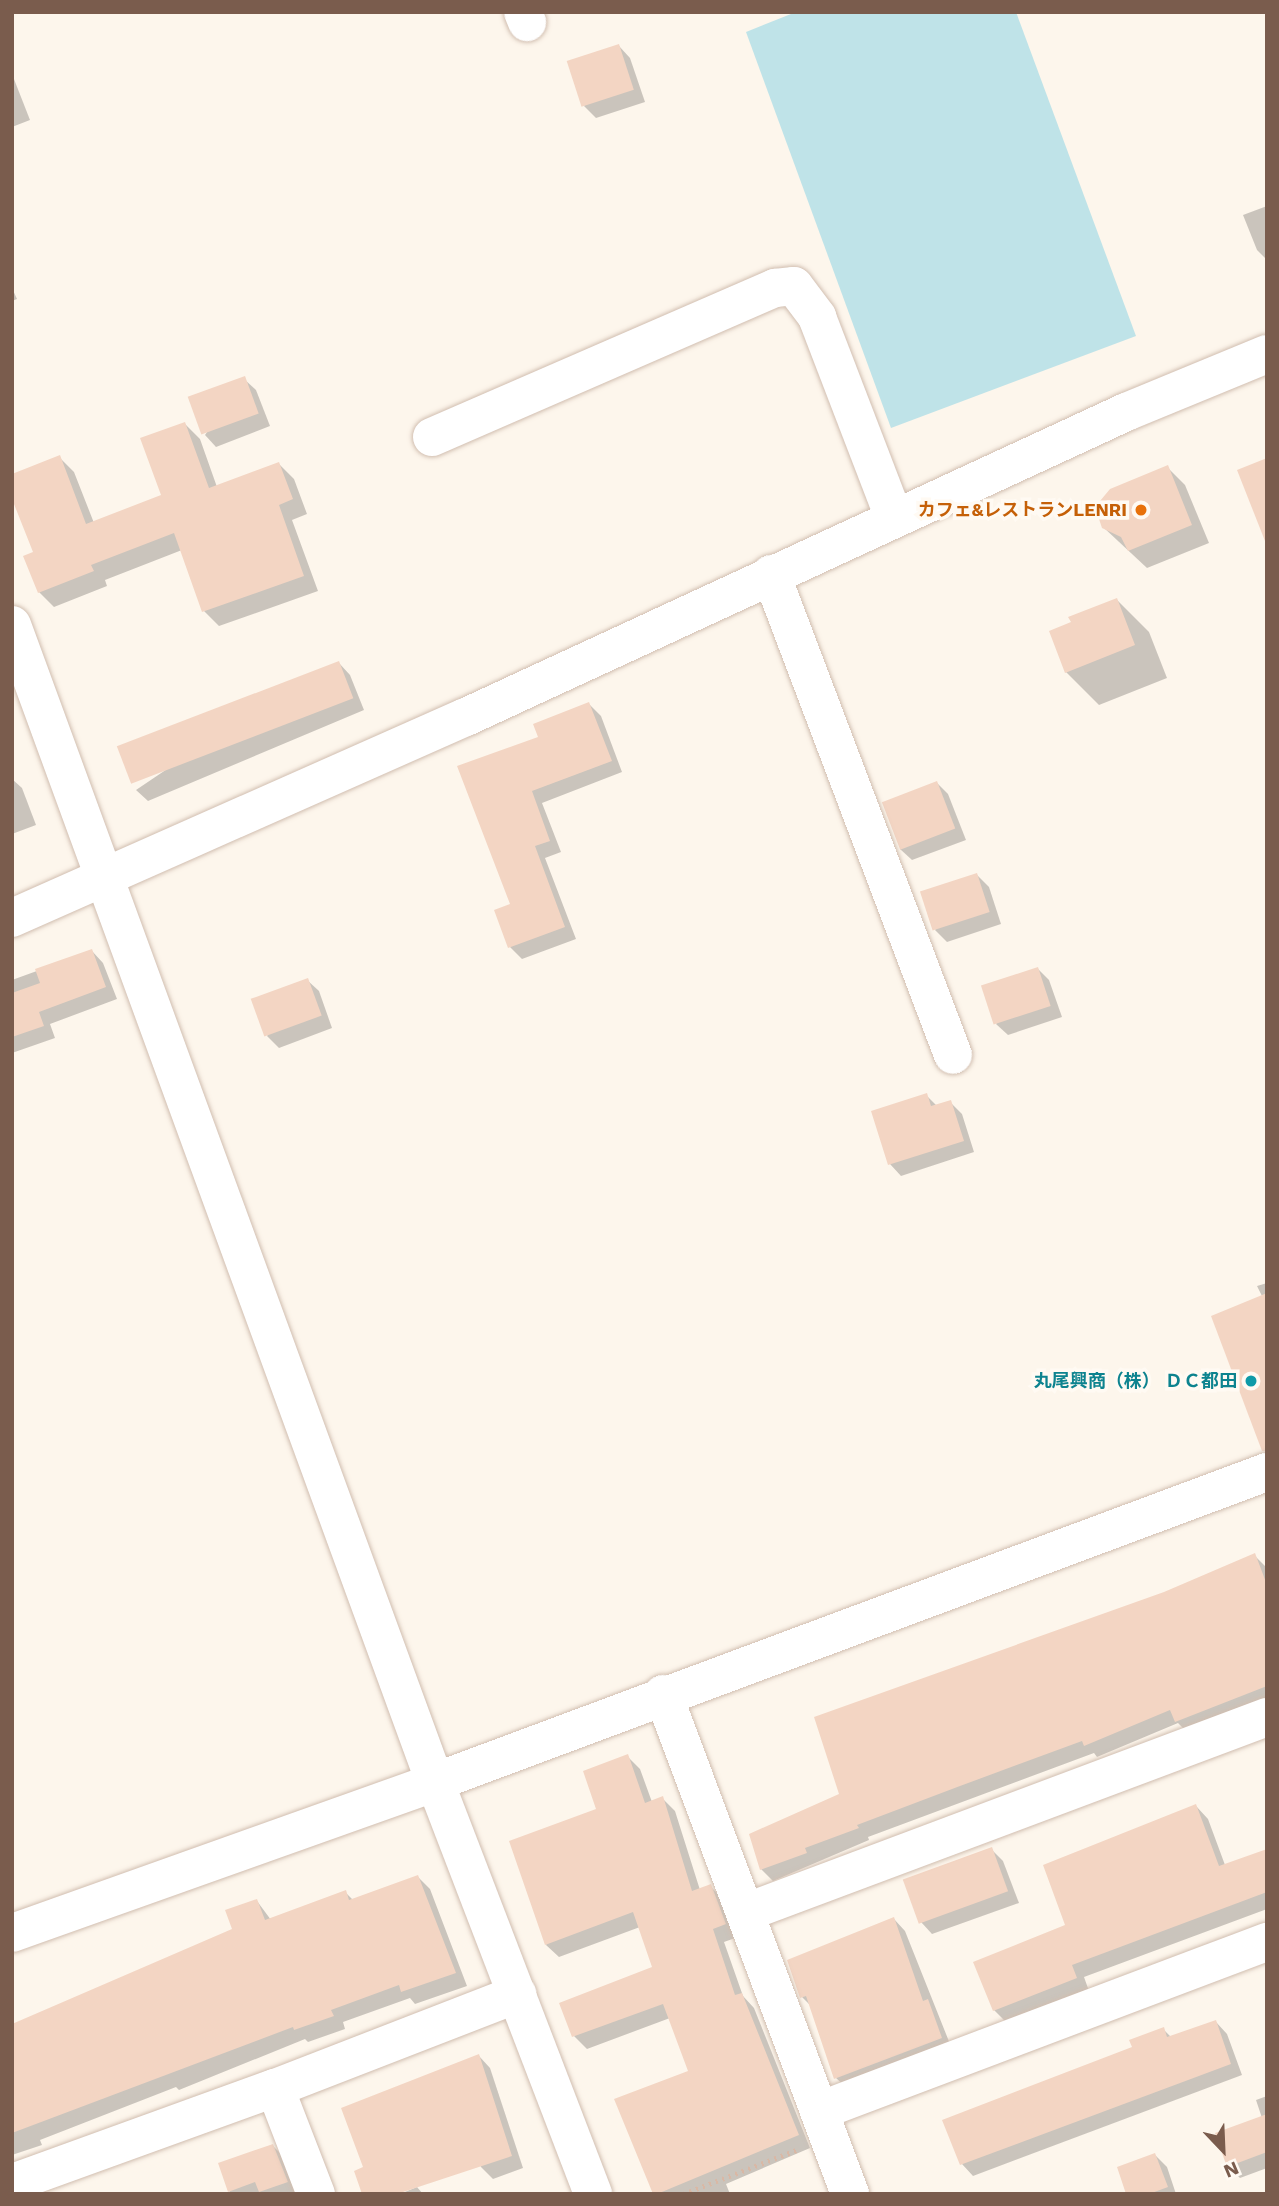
<!DOCTYPE html>
<html>
<head>
<meta charset="utf-8">
<style>
	body { margin:0 }
	#map { position:relative; width:1279px; height:2206px; overflow:hidden; background:#fdf6ec; font-family:"Work Sans","Noto Sans JP",sans-serif }
	div>[style] { position:absolute }
	.water>* { inset:0; background:#bfe3e8 }
	.shadow>* { inset:0; background:#0003 }
	.building>* { inset:0; background:#f3d5c3; transform-origin:0 0 }
	.path>* { height:4.5px; margin-top:-2.25px; transform-origin:0; background:repeating-linear-gradient(90deg,#d9b8a5 0 2px,transparent 0 7px) }
	.roads { filter:drop-shadow(0 0 2px #d1beb0) drop-shadow(0 0 2px #d1beb0) }
	.minor>* { height:38px; margin:-19px; padding:0 19px; transform-origin:19px; border-radius:19px; background:#fff }
	.dots>* { width:19px; height:19px; translate:-50% -50%; box-sizing:border-box; border:4px solid #fffaf3; border-radius:50% }
	span { translate:-50% -50%; white-space:nowrap; text-align:center; line-height:1.15; -webkit-text-stroke:7px #fffaf3; paint-order:stroke }
	.food-label { font-size:18px; color:#c56008; font-weight:700 }
	.right { translate:-100% -50%; text-align:right }
	.culture-label { font-size:18px; color:#0d838f; font-weight:700 }
	.frame { position:absolute; inset:0; border:14px solid #7a5c4d; pointer-events:none }
	.north { position:absolute; left:1188px; top:2115px; width:70px; height:70px; -webkit-text-stroke:5px #fffaf3; paint-order:stroke; rotate:157deg; font-size:19px; font-weight:700; line-height:28px; text-align:center; color:#7a5c4d }
	.north::after { content:''; display:block; margin:auto; width:24px; height:32px; background:#7a5c4d; clip-path:polygon(50% 0,100% 100%,50% 72%,0 100%) }
</style>
</head>
<body>
<div id="map">
	<div class="water">
		<i style="clip-path:polygon(796px 12px,1016px 12px,1136px 336px,891px 428px,746px 32px)"></i>
	</div>
	<div class="shadow">
		<i style="clip-path:polygon(619px 46px,630px 58px,645px 102px,596px 118px,584px 106px)"></i>
		<i style="clip-path:polygon(12px 74px,30px 120px,12px 127px)"></i>
		<i style="clip-path:polygon(1267px 206px,1267px 260px,1257px 250px,1243px 215px)"></i>
		<i style="clip-path:polygon(12px 288px,17px 299px,12px 301px)"></i>
		<i style="clip-path:polygon(244px 379px,256px 390px,270px 426px,216px 447px,205px 435px)"></i>
		<i style="clip-path:polygon(185px 424px,200px 439px,217px 487px,279px 464px,294px 479px,307px 514px,292px 520px,318px 591px,219px 626px,204px 611px,182px 550px,105px 580px,107px 586px,54px 607px,39px 592px,35px 553px,59px 457px,74px 472px,94px 523px,163px 496px)"></i>
		<i style="clip-path:polygon(1167px 467px,1185px 485px,1209px 543px,1147px 568px,1103px 527px)"></i>
		<i style="clip-path:polygon(1117px 600px,1149px 632px,1167px 678px,1099px 705px,1066px 672px)"></i>
		<i style="clip-path:polygon(339px 663px,350px 675px,364px 710px,148px 801px,136px 790px,287px 688px,285px 683px)"></i>
		<i style="clip-path:polygon(589px 704px,601px 716px,622px 772px,542px 803px,561px 852px,545px 858px,576px 939px,522px 959px,510px 947px,512px 905px,540px 738px)"></i>
		<i style="clip-path:polygon(12px 779px,22px 788px,36px 825px,12px 834px)"></i>
		<i style="clip-path:polygon(937px 783px,948px 794px,966px 840px,912px 860px,900px 849px)"></i>
		<i style="clip-path:polygon(977px 875px,989px 887px,1001px 924px,947px 942px,935px 930px)"></i>
		<i style="clip-path:polygon(92px 951px,103px 963px,117px 999px,50px 1024px,55px 1038px,12px 1053px,12px 980px)"></i>
		<i style="clip-path:polygon(1038px 969px,1049px 980px,1062px 1017px,1008px 1035px,996px 1024px)"></i>
		<i style="clip-path:polygon(307px 980px,319px 991px,332px 1028px,279px 1048px,267px 1036px)"></i>
		<i style="clip-path:polygon(926px 1095px,937px 1106px,950px 1102px,962px 1114px,974px 1152px,901px 1176px,890px 1164px)"></i>
		<i style="clip-path:polygon(1267px 1283px,1267px 1452px,1262px 1448px,1262px 1296px,1257px 1286px)"></i>
		<i style="clip-path:polygon(1254px 1555px,1267px 1568px,1265px 1702px,1188px 1733px,1178px 1723px,1097px 1757px,1094px 1753px,868px 1837px,869px 1840px,773px 1881px,761px 1869px,842px 1795px,1165px 1593px)"></i>
		<i style="clip-path:polygon(627px 1756px,640px 1769px,652px 1802px,662px 1798px,675px 1811px,700px 1890px,710px 1886px,723px 1899px,738px 1937px,724px 1942px,743px 1996px,754px 2008px,810px 2148px,726px 2184px,730px 2194px,654px 2194px,691px 2072px,670px 2018px,587px 2049px,574px 2036px,561px 2004px,654px 1968px,640px 1927px,559px 1957px,546px 1945px,599px 1810px)"></i>
		<i style="clip-path:polygon(1196px 1806px,1208px 1819px,1225px 1865px,1267px 1851px,1267px 1909px,1084px 1977px,1089px 1991px,1007px 2023px,994px 2010px,1067px 1926px)"></i>
		<i style="clip-path:polygon(991px 1849px,1003px 1861px,1019px 1903px,932px 1934px,921px 1922px)"></i>
		<i style="clip-path:polygon(418px 1877px,430px 1889px,467px 1986px,415px 2004px,410px 1998px,343px 2022px,345px 2029px,308px 2042px,305px 2039px,179px 2090px,176px 2087px,40px 2140px,42px 2145px,12px 2155px,12px 2025px,234px 1930px,257px 1901px,271px 1920px,345px 1892px,353px 1900px)"></i>
		<i style="clip-path:polygon(894px 1919px,905px 1931px,952px 2049px,848px 2089px,836px 2078px,811px 2006px,802px 1997px)"></i>
		<i style="clip-path:polygon(1216px 2022px,1227px 2034px,1242px 2075px,973px 2176px,962px 2164px,944px 2121px,1134px 2048px,1163px 2029px,1171px 2037px)"></i>
		<i style="clip-path:polygon(479px 2056px,490px 2068px,523px 2168px,493px 2179px,481px 2167px,469px 2135px)"></i>
		<i style="clip-path:polygon(1267px 2096px,1267px 2168px,1240px 2178px,1228px 2166px,1262px 2118px,1256px 2100px)"></i>
		<i style="clip-path:polygon(273px 2146px,285px 2158px,298px 2194px,232px 2194px,229px 2191px)"></i>
		<i style="clip-path:polygon(1155px 2155px,1167px 2167px,1176px 2194px,1128px 2194px)"></i>
		<i style="clip-path:polygon(417px 2187px,423px 2194px,400px 2194px)"></i>
	</div>
	<div class="building">
		<i style="left:619px;top:44px;width:48px;height:55px;rotate:72deg"></i>
		<i style="left:245px;top:376px;width:40px;height:61px;rotate:70deg"></i>
		<i style="clip-path:polygon(185px 422px,209px 488px,279px 462px,293px 499px,279px 505px,304px 576px,202px 612px,174px 533px,91px 565px,94px 571px,38px 593px,23px 556px,33px 552px,12px 499px,12px 474px,60px 455px,86px 524px,161px 495px,140px 438px)"></i>
		<i style="clip-path:polygon(1267px 458px,1267px 540px,1265px 541px,1237px 470px)"></i>
		<i style="clip-path:polygon(1168px 465px,1192px 525px,1128px 551px,1121px 537px,1102px 528px,1095px 507px,1110px 489px)"></i>
		<i style="clip-path:polygon(1117px 598px,1135px 645px,1065px 673px,1049px 631px,1071px 622px,1068px 617px)"></i>
		<i style="left:339px;top:661px;width:40px;height:238px;rotate:69deg"></i>
		<i style="clip-path:polygon(589px 702px,612px 761px,532px 791px,550px 841px,535px 846px,565px 927px,508px 948px,494px 910px,510px 904px,457px 766px,538px 737px,533px 724px)"></i>
		<i style="left:937px;top:781px;width:51px;height:59px;rotate:69deg"></i>
		<i style="left:977px;top:873px;width:41px;height:60px;rotate:72deg"></i>
		<i style="clip-path:polygon(92px 949px,106px 987px,39px 1012px,44px 1026px,12px 1037px,12px 993px,40px 983px,35px 969px)"></i>
		<i style="left:1038px;top:967px;width:41px;height:60px;rotate:72deg"></i>
		<i style="left:308px;top:978px;width:40px;height:61px;rotate:70deg"></i>
		<i style="clip-path:polygon(927px 1093px,931px 1106px,951px 1100px,964px 1141px,888px 1165px,871px 1111px)"></i>
		<i style="clip-path:polygon(1267px 1293px,1267px 1451px,1262px 1451px,1211px 1316px)"></i>
		<i style="clip-path:polygon(1255px 1553px,1267px 1585px,1267px 1686px,1175px 1722px,1170px 1710px,1084px 1746px,1082px 1741px,960px 1786px,857px 1825px,859px 1828px,805px 1848px,807px 1853px,760px 1870px,749px 1834px,839px 1794px,814px 1717px,1164px 1592px)"></i>
		<i style="clip-path:polygon(628px 1754px,645px 1803px,663px 1796px,692px 1891px,711px 1884px,726px 1924px,713px 1929px,735px 1995px,742px 1993px,799px 2135px,657px 2194px,653px 2194px,614px 2099px,688px 2071px,663px 2004px,572px 2037px,559px 2003px,652px 1967px,633px 1912px,545px 1945px,509px 1841px,596px 1809px,583px 1771px)"></i>
		<i style="clip-path:polygon(1196px 1804px,1219px 1866px,1267px 1849px,1267px 1892px,1072px 1965px,1077px 1978px,993px 2011px,973px 1962px,1065px 1925px,1043px 1865px)"></i>
		<i style="left:992px;top:1847px;width:47px;height:95px;rotate:70deg"></i>
		<i style="clip-path:polygon(418px 1875px,456px 1973px,401px 1992px,399px 1985px,331px 2010px,334px 2016px,294px 2030px,293px 2027px,12px 2133px,12px 2024px,232px 1929px,225px 1910px,257px 1899px,265px 1920px,346px 1890px,349px 1900px)"></i>
		<i style="clip-path:polygon(894px 1917px,923px 2001px,928px 1999px,942px 2038px,834px 2079px,806px 1996px,800px 1998px,787px 1960px)"></i>
		<i style="clip-path:polygon(1216px 2020px,1231px 2064px,960px 2165px,942px 2120px,1132px 2047px,1129px 2040px,1164px 2027px,1167px 2037px)"></i>
		<i style="clip-path:polygon(479px 2054px,512px 2156px,397px 2194px,362px 2194px,354px 2171px,363px 2167px,341px 2108px)"></i>
		<i style="clip-path:polygon(1267px 2114px,1267px 2152px,1227px 2167px,1215px 2133px)"></i>
		<i style="clip-path:polygon(273px 2144px,288px 2182px,259px 2192px,255px 2182px,228px 2192px,218px 2163px)"></i>
		<i style="clip-path:polygon(1155px 2153px,1168px 2187px,1149px 2194px,1126px 2194px,1117px 2167px)"></i>
	</div>
	<div class="path">
		<i style="left:683px;top:2194px;width:124px;rotate:-21.2deg"></i>
	</div>
	<div class="roads">
		<div class="minor">
			<i style="left:523px;top:12px;width:11px;rotate:68deg"></i>
			<i style="left:432px;top:437px;width:374px;rotate:-23.5deg"></i>
			<i style="left:775px;top:288px;width:19px;rotate:-6deg"></i>
			<i style="left:794px;top:286px;width:39px;rotate:53deg"></i>
			<i style="left:817px;top:317px;width:215px;rotate:69deg"></i>
			<i style="left:771px;top:574px;width:514px;rotate:69.27deg"></i>
			<i style="left:12px;top:625px;width:1232px;rotate:69.92deg"></i>
			<i style="left:435px;top:1782px;width:441px;rotate:69deg"></i>
			<i style="left:12px;top:918px;width:497px;rotate:-23.9deg"></i>
			<i style="left:466px;top:717px;width:727px;rotate:-24.8deg"></i>
			<i style="left:1126px;top:412px;width:152px;rotate:-22.4deg"></i>
			<i style="left:663px;top:1694px;width:534px;rotate:69.49deg"></i>
			<i style="left:747px;top:1912px;width:555px;rotate:-20.56deg"></i>
			<i style="left:12px;top:1933px;width:449px;rotate:-19.6deg"></i>
			<i style="left:435px;top:1782px;width:888px;rotate:-20.44deg"></i>
			<i style="left:275px;top:2088px;width:260px;rotate:-21.2deg"></i>
			<i style="left:819px;top:2111px;width:479px;rotate:-20.7deg"></i>
			<i style="left:12px;top:2183px;width:280px;rotate:-19.9deg"></i>
			<i style="left:275px;top:2088px;width:114px;rotate:68.9deg"></i>
		</div>
	</div>
	<div class="dots">
		<i style="left:1141px;top:510px;background:#e8710a"></i>
		<i style="left:1251px;top:1381px;background:#0f9aa8"></i>
	</div>
	<div class="food-label">
		<span class="right" style="left:1127px;top:510px">カフェ&amp;レストランLENRI</span>
	</div>
	<div class="culture-label">
		<span class="right" style="left:1237px;top:1381px">丸尾興商（株） ＤＣ都田</span>
	</div>
	<div class="frame"></div>
	<div class="north">N</div>
</div>
</body>
</html>
